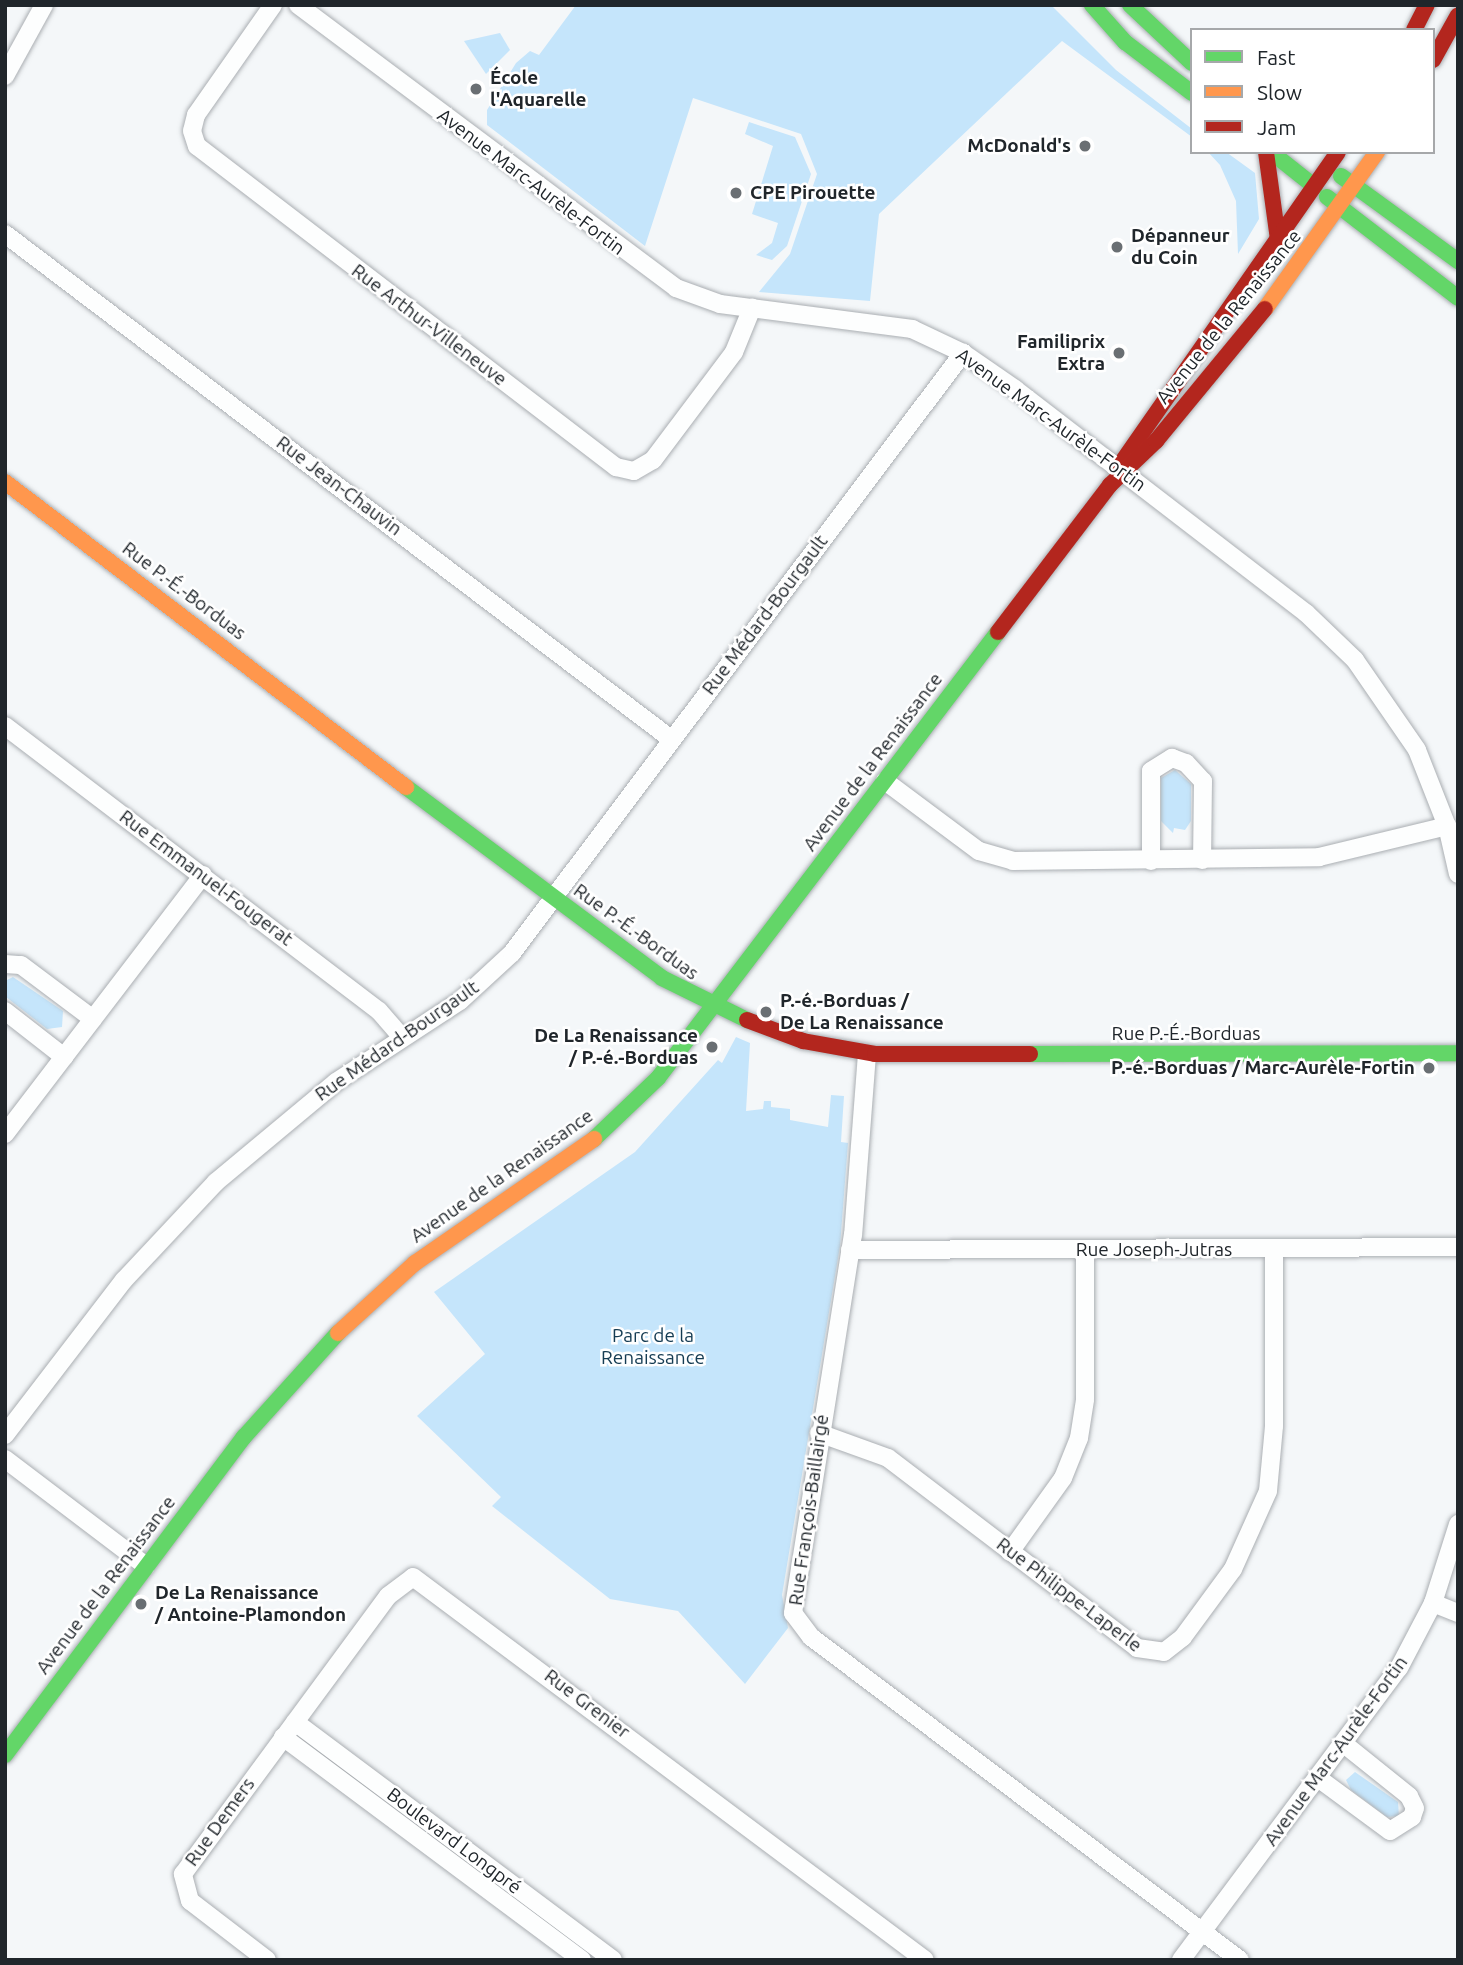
<!DOCTYPE html>
<html>
<head>
<meta charset="utf-8">
<style>
	body { margin:0 }
	#map { position:relative; width:1463px; height:1965px; overflow:hidden; background:#f4f7f9; font-family:Ubuntu,sans-serif }
	div>[style] { position:absolute }
	.green>* { inset:0; background:#c5e5fb }
	.roads { filter:drop-shadow(0 0 2px #aaaeb2) drop-shadow(0 0 2px #aaaeb2) }
	.street>* { height:18px; margin:-9px; padding:0 9px; transform-origin:9px; border-radius:9px; background:#fdfefe }
	.fast>* { height:16px; margin:-8px; padding:0 8px; transform-origin:8px; border-radius:8px; background:#63d668 }
	.slow>* { height:16px; margin:-8px; padding:0 8px; transform-origin:8px; border-radius:8px; background:#ff974d }
	.jam>* { height:16px; margin:-8px; padding:0 8px; transform-origin:8px; border-radius:8px; background:#b3261e }
	.dots>* { width:19px; height:19px; translate:-50% -50%; box-sizing:border-box; border:4px solid #fff; border-radius:50% }
	span { translate:-50% -50%; white-space:nowrap; text-align:center; line-height:1.15; -webkit-text-stroke:5px #fff; paint-order:stroke }
	.poi-label { font-size:19px; color:#20262b; font-weight:700 }
	.left { translate:0 -50%; text-align:left }
	.right { translate:-100% -50%; text-align:right }
	.street-label { font-size:19px; color:#20262b }
	.park-label { font-size:19px; color:#153c53 }
	.frame { position:absolute; inset:0; border:7px solid #20262b; pointer-events:none }
	.legend { position:absolute; left:1190px; top:28px; width:245px; height:126px; box-sizing:border-box; background:#fff; border:2px solid #a6a8aa; margin:0; padding:9px 12px; list-style:none; font-size:21px; color:#20262b }
	.legend li { display:flex; align-items:center; gap:14px; height:35px }
	.legend b { width:35px; border:2px solid #a6a8aa }
</style>
</head>
<body>
<div id="map">
	<div class="green">
		<i style="clip-path:polygon(576px 5px,1051px 5px,1116px 70px,1192px 129px,1192px 137px,1062px 41px,879px 214px,870px 301px,759px 292px,790px 254px,817px 174px,801px 134px,693px 98px,645px 246px,487px 125px,487px 110px,516px 63px,530px 51px,539px 55px)"></i>
		<i style="clip-path:polygon(500px 33px,510px 50px,486px 74px,464px 41px)"></i>
		<i style="clip-path:polygon(749px 122px,795px 137px,811px 174px,787px 246px,772px 260px,756px 255px,772px 243px,778px 223px,752px 214px,773px 146px,745px 134px)"></i>
		<i style="clip-path:polygon(1208px 152px,1226px 152px,1255px 173px,1259px 219px,1238px 254px,1236px 201px,1220px 165px)"></i>
		<i style="clip-path:polygon(1175px 770px,1191px 784px,1191px 821px,1185px 830px,1174px 828px,1173px 833px,1161px 821px,1161px 778px)"></i>
		<i style="clip-path:polygon(13px 977px,63px 1011px,62px 1027px,47px 1029px,6px 997px,5px 981px)"></i>
		<i style="clip-path:polygon(736px 1037px,750px 1043px,746px 1111px,763px 1109px,764px 1101px,771px 1101px,771px 1107px,790px 1109px,790px 1120px,828px 1127px,831px 1095px,844px 1096px,841px 1142px,848px 1143px,840px 1246px,782px 1595px,788px 1628px,745px 1684px,678px 1611px,610px 1599px,492px 1506px,501px 1497px,417px 1416px,485px 1354px,434px 1292px,635px 1152px,718px 1060px,722px 1063px)"></i>
		<i style="clip-path:polygon(1355px 1772px,1398px 1802px,1399px 1816px,1387px 1817px,1351px 1790px,1346px 1780px)"></i>
	</div>
	<div class="roads">
		<div class="street">
			<i style="left:273px;top:5px;width:134px;rotate:125deg"></i>
			<i style="left:196px;top:115px;width:16px;rotate:104deg"></i>
			<i style="left:192px;top:131px;width:16px;rotate:72deg"></i>
			<i style="left:197px;top:146px;width:528px;rotate:37.46deg"></i>
			<i style="left:616px;top:467px;width:18px;rotate:13deg"></i>
			<i style="left:634px;top:471px;width:22px;rotate:-30deg"></i>
			<i style="left:653px;top:460px;width:135px;rotate:-53.1deg"></i>
			<i style="left:734px;top:352px;width:48px;rotate:-67.8deg"></i>
			<i style="left:298px;top:5px;width:472px;rotate:36.8deg"></i>
			<i style="left:676px;top:288px;width:47px;rotate:20deg"></i>
			<i style="left:720px;top:304px;width:194px;rotate:7.4deg"></i>
			<i style="left:912px;top:329px;width:56px;rotate:25.2deg"></i>
			<i style="left:963px;top:353px;width:63px;rotate:34.7deg"></i>
			<i style="left:1015px;top:389px;width:367px;rotate:37.6deg"></i>
			<i style="left:1306px;top:613px;width:68px;rotate:43.8deg"></i>
			<i style="left:1355px;top:660px;width:109px;rotate:55.4deg"></i>
			<i style="left:1417px;top:750px;width:82px;rotate:68.5deg"></i>
			<i style="left:1447px;top:826px;width:49px;rotate:77.1deg"></i>
			<i style="left:5px;top:76px;width:81px;rotate:-61.2deg"></i>
			<i style="left:5px;top:234px;width:836px;rotate:37.17deg"></i>
			<i style="left:5px;top:726px;width:470px;rotate:37.3deg"></i>
			<i style="left:379px;top:1011px;width:35px;rotate:49deg"></i>
			<i style="left:885px;top:781px;width:117px;rotate:36.7deg"></i>
			<i style="left:979px;top:851px;width:35px;rotate:16deg"></i>
			<i style="left:1013px;top:861px;width:306px;rotate:-0.7deg"></i>
			<i style="left:1319px;top:857px;width:132px;rotate:-13.6deg"></i>
			<i style="left:1151px;top:861px;width:90px;rotate:-90deg"></i>
			<i style="left:1151px;top:771px;width:25px;rotate:-32deg"></i>
			<i style="left:1172px;top:758px;width:15px;rotate:20deg"></i>
			<i style="left:1186px;top:763px;width:25px;rotate:47deg"></i>
			<i style="left:1203px;top:781px;width:79px;rotate:90.7deg"></i>
			<i style="left:5px;top:964px;width:16px;rotate:4deg"></i>
			<i style="left:21px;top:965px;width:90px;rotate:36.9deg"></i>
			<i style="left:5px;top:1011px;width:75px;rotate:37.9deg"></i>
			<i style="left:867px;top:1054px;width:181px;rotate:94.4deg"></i>
			<i style="left:853px;top:1234px;width:384px;rotate:99deg"></i>
			<i style="left:793px;top:1613px;width:30px;rotate:53deg"></i>
			<i style="left:811px;top:1637px;width:537px;rotate:36.98deg"></i>
			<i style="left:5px;top:1134px;width:326px;rotate:-52.6deg"></i>
			<i style="left:850px;top:1250px;width:608px;rotate:-0.28deg"></i>
			<i style="left:819px;top:1433px;width:73px;rotate:19.9deg"></i>
			<i style="left:888px;top:1458px;width:313px;rotate:37.3deg"></i>
			<i style="left:1137px;top:1648px;width:27px;rotate:8deg"></i>
			<i style="left:1164px;top:1652px;width:24px;rotate:-38deg"></i>
			<i style="left:1183px;top:1637px;width:84px;rotate:-53.7deg"></i>
			<i style="left:1233px;top:1569px;width:85px;rotate:-65.8deg"></i>
			<i style="left:1268px;top:1491px;width:65px;rotate:-84.7deg"></i>
			<i style="left:1274px;top:1426px;width:177px;rotate:-90deg"></i>
			<i style="left:5px;top:1435px;width:195px;rotate:-52.5deg"></i>
			<i style="left:124px;top:1280px;width:134px;rotate:-46.8deg"></i>
			<i style="left:216px;top:1182px;width:156px;rotate:-39.8deg"></i>
			<i style="left:336px;top:1082px;width:148px;rotate:-33.2deg"></i>
			<i style="left:460px;top:1001px;width:71px;rotate:-42.7deg"></i>
			<i style="left:512px;top:953px;width:751px;rotate:-53.07deg"></i>
			<i style="left:5px;top:1459px;width:177px;rotate:37.2deg"></i>
			<i style="left:1010px;top:1552px;width:91px;rotate:-54.4deg"></i>
			<i style="left:1063px;top:1478px;width:43px;rotate:-68.2deg"></i>
			<i style="left:1079px;top:1438px;width:39px;rotate:-81deg"></i>
			<i style="left:1085px;top:1399px;width:149px;rotate:-90deg"></i>
			<i style="left:1433px;top:1603px;width:27px;rotate:22deg"></i>
			<i style="left:295px;top:1722px;width:397px;rotate:36.8deg"></i>
			<i style="left:283px;top:1737px;width:373px;rotate:36.7deg"></i>
			<i style="left:1318px;top:1778px;width:89px;rotate:36.4deg"></i>
			<i style="left:1390px;top:1831px;width:26px;rotate:-32deg"></i>
			<i style="left:1412px;top:1817px;width:9px;rotate:-72deg"></i>
			<i style="left:1415px;top:1808px;width:13px;rotate:-117deg"></i>
			<i style="left:1409px;top:1796px;width:83px;rotate:-141.3deg"></i>
			<i style="left:267px;top:1960px;width:97px;rotate:-142.5deg"></i>
			<i style="left:190px;top:1901px;width:28px;rotate:-105deg"></i>
			<i style="left:183px;top:1874px;width:345px;rotate:-53.6deg"></i>
			<i style="left:388px;top:1596px;width:31px;rotate:-37deg"></i>
			<i style="left:413px;top:1577px;width:639px;rotate:36.8deg"></i>
			<i style="left:1181px;top:1960px;width:364px;rotate:-53.3deg"></i>
			<i style="left:1399px;top:1668px;width:73px;rotate:-62.4deg"></i>
			<i style="left:1433px;top:1603px;width:83px;rotate:-72.4deg"></i>
		</div>
		<div class="fast">
			<i style="left:1092px;top:5px;width:50px;rotate:48.3deg"></i>
			<i style="left:1125px;top:42px;width:84px;rotate:37.3deg"></i>
			<i style="left:1130px;top:5px;width:85px;rotate:43.1deg"></i>
			<i style="left:1271px;top:152px;width:56px;rotate:38.5deg"></i>
			<i style="left:1341px;top:176px;width:145px;rotate:36deg"></i>
			<i style="left:1327px;top:197px;width:165px;rotate:37.6deg"></i>
			<i style="left:406px;top:787px;width:319px;rotate:36.7deg"></i>
			<i style="left:662px;top:978px;width:95px;rotate:26.3deg"></i>
			<i style="left:1030px;top:1054px;width:428px;rotate:-0.1deg"></i>
			<i style="left:594px;top:1139px;width:88px;rotate:-43.6deg"></i>
			<i style="left:658px;top:1078px;width:561px;rotate:-52.68deg"></i>
			<i style="left:5px;top:1755px;width:398px;rotate:-53.1deg"></i>
			<i style="left:244px;top:1437px;width:140px;rotate:-47.9deg"></i>
		</div>
		<div class="slow">
			<i style="left:1265px;top:309px;width:193px;rotate:-54.5deg"></i>
			<i style="left:5px;top:482px;width:504px;rotate:37.26deg"></i>
			<i style="left:338px;top:1333px;width:104px;rotate:-42.3deg"></i>
			<i style="left:415px;top:1263px;width:218px;rotate:-34.7deg"></i>
		</div>
		<div class="jam">
			<i style="left:1414px;top:30px;width:28px;rotate:-63deg"></i>
			<i style="left:1433px;top:60px;width:51px;rotate:-60.9deg"></i>
			<i style="left:1266px;top:152px;width:89px;rotate:82.2deg"></i>
			<i style="left:1117px;top:469px;width:386px;rotate:-55.1deg"></i>
			<i style="left:998px;top:632px;width:185px;rotate:-52.7deg"></i>
			<i style="left:1110px;top:485px;width:64px;rotate:-43.7deg"></i>
			<i style="left:1156px;top:441px;width:171px;rotate:-50.5deg"></i>
			<i style="left:747px;top:1020px;width:60px;rotate:20.6deg"></i>
			<i style="left:803px;top:1041px;width:73px;rotate:10.2deg"></i>
			<i style="left:875px;top:1054px;width:155px"></i>
		</div>
	</div>
	<div class="dots">
		<i style="left:476px;top:89px;background:#6a6f73"></i>
		<i style="left:1085px;top:146px;background:#6a6f73"></i>
		<i style="left:736px;top:193px;background:#6a6f73"></i>
		<i style="left:1117px;top:247px;background:#6a6f73"></i>
		<i style="left:1119px;top:353px;background:#6a6f73"></i>
		<i style="left:766px;top:1012px;background:#6a6f73"></i>
		<i style="left:712px;top:1047px;background:#6a6f73"></i>
		<i style="left:1429px;top:1068px;background:#6a6f73"></i>
		<i style="left:141px;top:1604px;background:#6a6f73"></i>
	</div>
	<div class="poi-label">
		<span class="left" style="left:490px;top:89px">École<br>l'Aquarelle</span>
		<span class="right" style="left:1071px;top:146px">McDonald's</span>
		<span class="left" style="left:750px;top:193px">CPE Pirouette</span>
		<span class="left" style="left:1131px;top:247px">Dépanneur<br>du Coin</span>
		<span class="right" style="left:1105px;top:353px">Familiprix<br>Extra</span>
		<span class="left" style="left:780px;top:1012px">P.-é.-Borduas /<br>De La Renaissance</span>
		<span class="right" style="left:698px;top:1047px">De La Renaissance<br>/ P.-é.-Borduas</span>
		<span class="right" style="left:1415px;top:1068px">P.-é.-Borduas / Marc-Aurèle-Fortin</span>
		<span class="left" style="left:155px;top:1604px">De La Renaissance<br>/ Antoine-Plamondon</span>
	</div>
	<div class="street-label">
		<span style="left:531px;top:182px;rotate:37deg">Avenue Marc-Aurèle-Fortin</span>
		<span style="left:1229px;top:317px;rotate:-51deg">Avenue de la Renaissance</span>
		<span style="left:429px;top:325px;rotate:37deg">Rue Arthur-Villeneuve</span>
		<span style="left:1051px;top:420px;rotate:36deg">Avenue Marc-Aurèle-Fortin</span>
		<span style="left:339px;top:486px;rotate:37deg">Rue Jean-Chauvin</span>
		<span style="left:184px;top:591px;rotate:37deg">Rue P.-É.-Borduas</span>
		<span style="left:765px;top:615px;rotate:-53deg">Rue Médard-Bourgault</span>
		<span style="left:873px;top:762px;rotate:-53deg">Avenue de la Renaissance</span>
		<span style="left:206px;top:878px;rotate:37deg">Rue Emmanuel-Fougerat</span>
		<span style="left:636px;top:932px;rotate:36deg">Rue P.-É.-Borduas</span>
		<span style="left:1186px;top:1034px">Rue P.-É.-Borduas</span>
		<span style="left:397px;top:1041px;rotate:-35deg">Rue Médard-Bourgault</span>
		<span style="left:502px;top:1176px;rotate:-35deg">Avenue de la Renaissance</span>
		<span style="left:1154px;top:1250px">Rue Joseph-Jutras</span>
		<span style="left:809px;top:1510px;rotate:-82deg">Rue François-Baillairgé</span>
		<span style="left:106px;top:1585px;rotate:-53deg">Avenue de la Renaissance</span>
		<span style="left:1069px;top:1595px;rotate:37deg">Rue Philippe-Laperle</span>
		<span style="left:587px;top:1704px;rotate:37deg">Rue Grenier</span>
		<span style="left:1336px;top:1751px;rotate:-54deg">Avenue Marc-Aurèle-Fortin</span>
		<span style="left:220px;top:1822px;rotate:-54deg">Rue Demers</span>
		<span style="left:454px;top:1841px;rotate:37deg">Boulevard Longpré</span>
	</div>
	<div class="park-label">
		<span style="left:653px;top:1347px">Parc de la<br>Renaissance</span>
	</div>
	<div class="frame"></div>
	<ul class="legend">
	<li><b style="height:9px;background:#63d668"></b>Fast</li>
	<li><b style="height:9px;background:#ff974d"></b>Slow</li>
	<li><b style="height:9px;background:#b3261e"></b>Jam</li>
	</ul>
</div>
</body>
</html>
